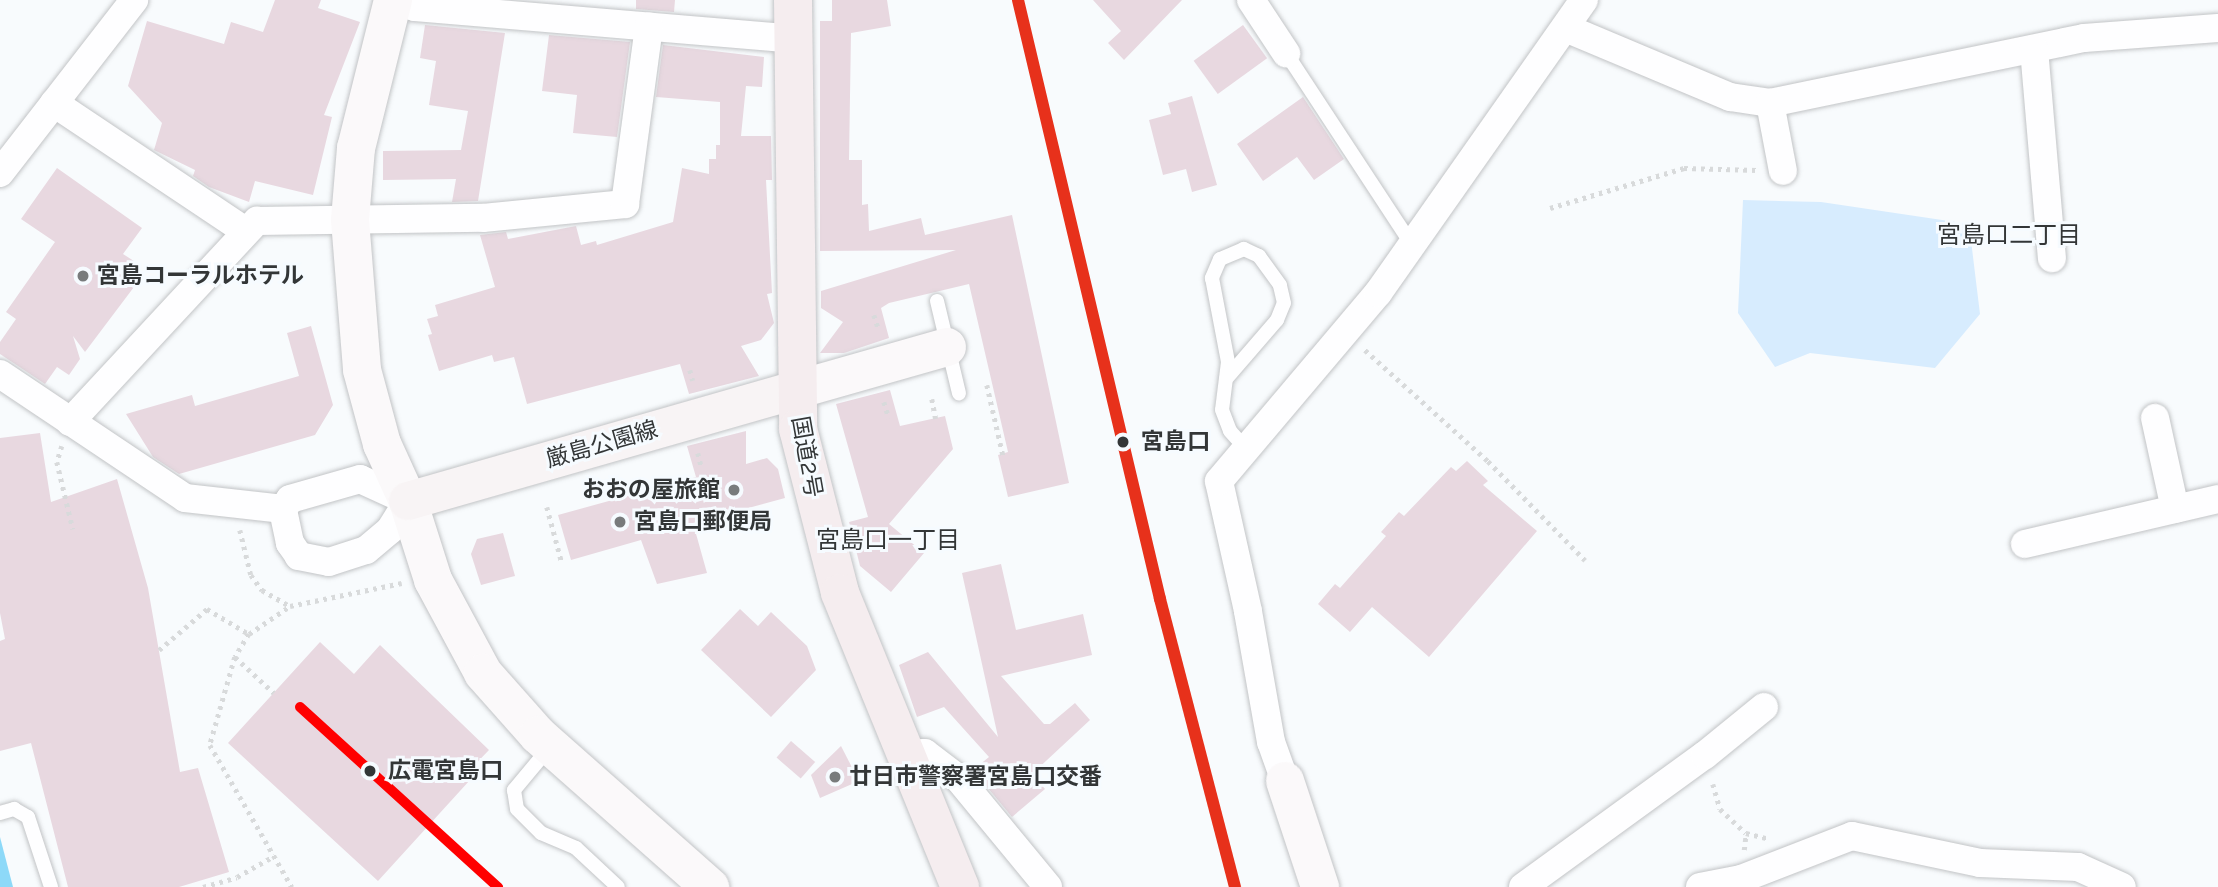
<!DOCTYPE html>
<html>
<head>
<meta charset="utf-8">
<style>
	body { margin:0 }
	#map { position:relative; width:2218px; height:887px; overflow:hidden; background:#f8fbfd; font-family:Karla,"Noto Sans JP",sans-serif }
	div>[style] { position:absolute }
	.green>* { inset:0; background:#d7ecfe }
	.water>* { inset:0; background:#8dd9f8 }
	.building>* { inset:0; background:#e8d8e0; transform-origin:0 0 }
	.path>* { height:4.5px; margin-top:-2.25px; transform-origin:0; background:repeating-linear-gradient(90deg,#d8dadb 0 3.5px,transparent 0 8.5px) }
	.roads { filter:drop-shadow(0 0 2px #c2c4c6) drop-shadow(0 0 2px #c2c4c6) }
	.lane>* { height:14px; margin:-7px; padding:0 7px; transform-origin:7px; border-radius:7px; background:#fefeff }
	.street>* { height:28px; margin:-14px; padding:0 14px; transform-origin:14px; border-radius:14px; background:#fefeff }
	.secondary>* { height:38px; margin:-19px; padding:0 19px; transform-origin:19px; border-radius:19px; background:#fbf9fa }
	.primary>* { height:38px; margin:-19px; padding:0 19px; transform-origin:19px; border-radius:19px; background:#f8f4f5 }
	.highway>* { height:38px; margin:-19px; padding:0 19px; transform-origin:19px; border-radius:19px; background:#f5edef }
	.rail-1>* { height:12px; margin:-6px; padding:0 6px; transform-origin:6px; border-radius:6px; background:#e7311b }
	.tram-1>* { height:10px; margin:-5px; padding:0 5px; transform-origin:5px; border-radius:5px; background:#f00 }
	.dots>* { width:19px; height:19px; translate:-50% -50%; box-sizing:border-box; border:4px solid #f6fbff; border-radius:50% }
	span { translate:-50% -50%; white-space:nowrap; text-align:center; line-height:1.15; -webkit-text-stroke:6px #f6fbff; paint-order:stroke }
	.poi-label { font-size:23px; color:#333637; font-weight:700 }
	.left { translate:0 -50%; text-align:left }
	.right { translate:-100% -50%; text-align:right }
	.stop-label { font-size:23px; color:#333637; font-weight:700 }
	.street-label { font-size:23px; color:#333637 }
	.neighbourhood-label { font-size:24px; color:#333637 }
</style>
</head>
<body>
<div id="map">
	<div class="green">
		<i style="clip-path:polygon(1743px 200px,1821px 202px,1969px 224px,1980px 314px,1935px 368px,1810px 353px,1775px 367px,1738px 313px)"></i>
	</div>
	<div class="water">
		<i style="clip-path:polygon(0 837px,13px 887px,0 887px)"></i>
	</div>
	<div class="building">
		<i style="clip-path:polygon(275px 0,321px 0,318px 8px,360px 22px,324px 115px,332px 117px,313px 195px,255px 181px,249px 202px,209px 187px,193px 176px,195px 170px,154px 150px,162px 123px,128px 86px,147px 21px,224px 44px,231px 22px,263px 32px)"></i>
		<i style="clip-path:polygon(636px 0,675px 0,674px 12px,636px 9px)"></i>
		<i style="clip-path:polygon(832px 0,887px 0,891px 26px,851px 33px,849px 160px,862px 160px,862px 205px,868px 204px,869px 231px,921px 218px,925px 235px,1012px 215px,1069px 483px,1008px 497px,998px 455px,1008px 452px,969px 284px,889px 303px,881px 308px,889px 338px,844px 353px,820px 353px,843px 322px,821px 308px,821px 291px,956px 250px,820px 251px,820px 21px,832px 21px)"></i>
		<i style="clip-path:polygon(1093px 0,1182px 0,1124px 60px,1108px 43px,1121px 31px)"></i>
		<i style="clip-path:polygon(425px 25px,505px 33px,478px 201px,452px 202px,456px 179px,383px 180px,383px 151px,461px 150px,468px 111px,429px 105px,436px 61px,420px 58px)"></i>
		<i style="left:1243px;top:25px;width:41px;height:61px;rotate:54deg"></i>
		<i style="clip-path:polygon(549px 35px,630px 42px,617px 137px,573px 133px,577px 95px,542px 91px)"></i>
		<i style="clip-path:polygon(663px 45px,764px 57px,762px 87px,746px 86px,741px 136px,771px 136px,772px 180px,766px 180px,772px 293px,767px 294px,774px 323px,761px 340px,741px 346px,759px 376px,689px 394px,680px 364px,527px 404px,514px 357px,494px 362px,492px 355px,439px 371px,428px 335px,432px 334px,427px 319px,438px 316px,435px 305px,495px 287px,480px 235px,506px 232px,508px 239px,576px 226px,581px 245px,596px 241px,597px 245px,673px 222px,682px 168px,709px 174px,709px 159px,716px 159px,716px 145px,720px 145px,720px 102px,656px 97px)"></i>
		<i style="clip-path:polygon(1192px 96px,1217px 185px,1192px 192px,1186px 169px,1163px 175px,1149px 120px,1171px 114px,1168px 103px)"></i>
		<i style="clip-path:polygon(1303px 97px,1344px 159px,1314px 180px,1297px 157px,1263px 181px,1237px 144px)"></i>
		<i style="clip-path:polygon(57px 168px,142px 228px,123px 254px,137px 263px,131px 272px,140px 279px,85px 352px,73px 336px,80px 359px,69px 375px,57px 367px,45px 384px,0 354px,0 342px,16px 319px,6px 312px,55px 242px,21px 219px)"></i>
		<i style="clip-path:polygon(311px 326px,333px 405px,315px 435px,179px 474px,153px 457px,126px 414px,192px 395px,195px 406px,299px 376px,287px 333px)"></i>
		<i style="clip-path:polygon(890px 390px,900px 426px,945px 416px,953px 449px,889px 524px,924px 553px,891px 592px,860px 566px,849px 522px,868px 517px,836px 404px)"></i>
		<i style="clip-path:polygon(746px 431px,746px 464px,767px 458px,778px 469px,785px 498px,693px 523px,707px 573px,657px 584px,641px 540px,571px 560px,558px 515px,696px 477px,687px 446px)"></i>
		<i style="clip-path:polygon(40px 433px,51px 502px,117px 479px,148px 588px,180px 772px,198px 768px,229px 872px,179px 887px,68px 887px,31px 743px,0 751px,0 641px,5px 639px,0 613px,0 438px)"></i>
		<i style="clip-path:polygon(1467px 461px,1488px 481px,1483px 485px,1537px 531px,1429px 657px,1372px 607px,1350px 632px,1318px 604px,1335px 584px,1340px 588px,1386px 536px,1381px 532px,1399px 512px,1404px 516px,1451px 467px,1456px 471px)"></i>
		<i style="clip-path:polygon(503px 533px,515px 576px,481px 585px,471px 554px,477px 539px)"></i>
		<i style="clip-path:polygon(1001px 564px,1016px 630px,1083px 614px,1092px 655px,1001px 676px,1044px 724px,1050px 724px,1075px 703px,1090px 720px,1032px 774px,1045px 789px,1012px 817px,973px 770px,989px 757px,944px 707px,917px 717px,899px 665px,928px 652px,998px 737px,962px 573px)"></i>
		<i style="clip-path:polygon(740px 609px,758px 626px,771px 612px,807px 646px,816px 670px,771px 717px,701px 650px)"></i>
		<i style="clip-path:polygon(320px 642px,354px 674px,380px 645px,489px 750px,465px 775px,470px 780px,378px 881px,228px 743px)"></i>
		<i style="left:791px;top:741px;width:32px;height:22px;rotate:41deg"></i>
		<i style="clip-path:polygon(841px 746px,859px 781px,820px 798px,811px 775px)"></i>
	</div>
	<div class="path">
		<i style="left:1550px;top:208px;width:140px;rotate:-16.6deg"></i>
		<i style="left:1684px;top:168px;width:73px;rotate:1.6deg"></i>
		<i style="left:874px;top:315px;width:16px;rotate:72deg"></i>
		<i style="left:1365px;top:350px;width:166px;rotate:42.1deg"></i>
		<i style="left:1488px;top:461px;width:139px;rotate:45.6deg"></i>
		<i style="left:690px;top:370px;width:11px;rotate:75deg"></i>
		<i style="left:987px;top:385px;width:72px;rotate:77.1deg"></i>
		<i style="left:932px;top:399px;width:20px;rotate:79deg"></i>
		<i style="left:884px;top:402px;width:17px;rotate:73deg"></i>
		<i style="left:62px;top:446px;width:17px;rotate:107deg"></i>
		<i style="left:57px;top:462px;width:69px;rotate:76.6deg"></i>
		<i style="left:698px;top:453px;width:16px;rotate:76deg"></i>
		<i style="left:547px;top:507px;width:58px;rotate:75deg"></i>
		<i style="left:240px;top:530px;width:46px;rotate:76.3deg"></i>
		<i style="left:251px;top:575px;width:19px;rotate:54deg"></i>
		<i style="left:262px;top:590px;width:32px;rotate:30deg"></i>
		<i style="left:290px;top:606px;width:114px;rotate:-11.6deg"></i>
		<i style="left:249px;top:634px;width:27px;rotate:121deg"></i>
		<i style="left:235px;top:657px;width:53px;rotate:42.7deg"></i>
		<i style="left:159px;top:650px;width:63px;rotate:-40.5deg"></i>
		<i style="left:207px;top:609px;width:49px;rotate:30.8deg"></i>
		<i style="left:249px;top:634px;width:50px;rotate:-34.3deg"></i>
		<i style="left:235px;top:657px;width:91px;rotate:105.9deg"></i>
		<i style="left:210px;top:745px;width:164px;rotate:60deg"></i>
		<i style="left:1713px;top:784px;width:26px;rotate:74deg"></i>
		<i style="left:1720px;top:809px;width:35px;rotate:43deg"></i>
		<i style="left:1746px;top:833px;width:21px;rotate:14deg"></i>
		<i style="left:1744px;top:850px;width:17px;rotate:-83deg"></i>
		<i style="left:203px;top:887px;width:35px;rotate:-16deg"></i>
		<i style="left:237px;top:877px;width:43px;rotate:-29.6deg"></i>
	</div>
	<div class="roads">
		<div class="lane">
			<i style="left:1286px;top:53px;width:230px;rotate:56.7deg"></i>
			<i style="left:937px;top:301px;width:95px;rotate:76.6deg"></i>
			<i style="left:1226px;top:379px;width:78px;rotate:-49.2deg"></i>
			<i style="left:1277px;top:320px;width:18px;rotate:-68deg"></i>
			<i style="left:1284px;top:303px;width:18px;rotate:-103deg"></i>
			<i style="left:1280px;top:285px;width:36px;rotate:-126deg"></i>
			<i style="left:1259px;top:256px;width:17px;rotate:-155deg"></i>
			<i style="left:1244px;top:249px;width:26px;rotate:157deg"></i>
			<i style="left:1220px;top:259px;width:21px;rotate:113deg"></i>
			<i style="left:1212px;top:278px;width:86px;rotate:79.2deg"></i>
			<i style="left:1228px;top:362px;width:48px;rotate:97.1deg"></i>
			<i style="left:1222px;top:410px;width:22px;rotate:69deg"></i>
			<i style="left:1230px;top:431px;width:24px;rotate:48deg"></i>
			<i style="left:549px;top:748px;width:55px;rotate:129.8deg"></i>
			<i style="left:514px;top:790px;width:19px;rotate:81deg"></i>
			<i style="left:517px;top:809px;width:34px;rotate:45deg"></i>
			<i style="left:541px;top:833px;width:38px;rotate:23deg"></i>
			<i style="left:576px;top:848px;width:57px;rotate:42.9deg"></i>
			<i style="left:0;top:813px;width:15px;rotate:-16deg"></i>
			<i style="left:14px;top:809px;width:16px;rotate:30deg"></i>
			<i style="left:28px;top:817px;width:74px;rotate:71.8deg"></i>
		</div>
		<div class="street">
			<i style="left:392px;top:0;width:24px;rotate:17deg"></i>
			<i style="left:415px;top:7px;width:380px;rotate:4.8deg"></i>
			<i style="left:1251px;top:0;width:64px;rotate:56.6deg"></i>
			<i style="left:1568px;top:29px;width:176px;rotate:22.8deg"></i>
			<i style="left:1730px;top:97px;width:40px;rotate:8.5deg"></i>
			<i style="left:1770px;top:103px;width:321px;rotate:-11.7deg"></i>
			<i style="left:2084px;top:38px;width:134px;rotate:-4.3deg"></i>
			<i style="left:2034px;top:49px;width:210px;rotate:85.1deg"></i>
			<i style="left:54px;top:103px;width:230px;rotate:33.8deg"></i>
			<i style="left:1770px;top:103px;width:69px;rotate:79.2deg"></i>
			<i style="left:0;top:173px;width:219px;rotate:-52.2deg"></i>
			<i style="left:0;top:374px;width:223px;rotate:33.8deg"></i>
			<i style="left:185px;top:498px;width:99px;rotate:6.4deg"></i>
			<i style="left:2155px;top:418px;width:93px;rotate:77.6deg"></i>
			<i style="left:70px;top:422px;width:275px;rotate:-47.1deg"></i>
			<i style="left:257px;top:221px;width:226px;rotate:-0.8deg"></i>
			<i style="left:483px;top:218px;width:143px;rotate:-5.6deg"></i>
			<i style="left:625px;top:204px;width:179px;rotate:-82.3deg"></i>
			<i style="left:360px;top:479px;width:53px;rotate:24.6deg"></i>
			<i style="left:408px;top:501px;width:34px;rotate:122deg"></i>
			<i style="left:390px;top:530px;width:31px;rotate:140deg"></i>
			<i style="left:366px;top:550px;width:39px;rotate:162deg"></i>
			<i style="left:329px;top:562px;width:31px;rotate:-169deg"></i>
			<i style="left:299px;top:556px;width:16px;rotate:-125deg"></i>
			<i style="left:290px;top:543px;width:35px;rotate:-102deg"></i>
			<i style="left:283px;top:509px;width:12px;rotate:-55deg"></i>
			<i style="left:290px;top:499px;width:73px;rotate:-15.9deg"></i>
			<i style="left:2025px;top:544px;width:198px;rotate:-13.1deg"></i>
			<i style="left:905px;top:755px;width:20px;rotate:-6deg"></i>
			<i style="left:925px;top:753px;width:43px;rotate:37.4deg"></i>
			<i style="left:959px;top:779px;width:140px;rotate:50.5deg"></i>
			<i style="left:1285px;top:781px;width:41px;rotate:-109.7deg"></i>
			<i style="left:1271px;top:742px;width:133px;rotate:-100deg"></i>
			<i style="left:1248px;top:611px;width:133px;rotate:-102.6deg"></i>
			<i style="left:1219px;top:481px;width:246px;rotate:-49.8deg"></i>
			<i style="left:1378px;top:293px;width:358px;rotate:-54.9deg"></i>
			<i style="left:1523px;top:887px;width:225px;rotate:-36deg"></i>
			<i style="left:1705px;top:755px;width:76px;rotate:-39.1deg"></i>
			<i style="left:1700px;top:887px;width:42px;rotate:-11deg"></i>
			<i style="left:1741px;top:879px;width:119px;rotate:-21.2deg"></i>
			<i style="left:1852px;top:836px;width:131px;rotate:11.9deg"></i>
			<i style="left:1980px;top:863px;width:98px;rotate:2.3deg"></i>
			<i style="left:2078px;top:867px;width:48px;rotate:24.4deg"></i>
		</div>
		<div class="secondary">
			<i style="left:393px;top:0;width:153px;rotate:104deg"></i>
			<i style="left:356px;top:148px;width:72px;rotate:94.8deg"></i>
			<i style="left:350px;top:220px;width:150px;rotate:85.4deg"></i>
			<i style="left:362px;top:370px;width:77px;rotate:74.9deg"></i>
			<i style="left:382px;top:444px;width:63px;rotate:65.5deg"></i>
			<i style="left:408px;top:501px;width:83px;rotate:72.4deg"></i>
			<i style="left:433px;top:580px;width:106px;rotate:61.7deg"></i>
			<i style="left:483px;top:673px;width:83px;rotate:48.4deg"></i>
			<i style="left:538px;top:735px;width:230px;rotate:41.5deg"></i>
			<i style="left:796px;top:390px;width:157px;rotate:-15.9deg"></i>
			<i style="left:1285px;top:781px;width:112px;rotate:71.7deg"></i>
		</div>
		<div class="primary">
			<i style="left:408px;top:501px;width:404px;rotate:-16deg"></i>
		</div>
		<div class="highway">
			<i style="left:793px;top:0;width:429px;rotate:89.3deg"></i>
			<i style="left:798px;top:429px;width:169px;rotate:75.6deg"></i>
			<i style="left:840px;top:593px;width:318px;rotate:67.8deg"></i>
		</div>
	</div>
	<div class="rail-1">
		<i style="left:1018px;top:0;width:616px;rotate:76.66deg"></i>
		<i style="left:1160px;top:599px;width:298px;rotate:75.4deg"></i>
	</div>
	<div class="tram-1">
		<i style="left:300px;top:707px;width:268px;rotate:42.3deg"></i>
	</div>
	<div class="dots">
		<i style="left:83px;top:276px;background:#787b7c"></i>
		<i style="left:1123px;top:442px;background:#333637"></i>
		<i style="left:734px;top:490px;background:#787b7c"></i>
		<i style="left:620px;top:522px;background:#787b7c"></i>
		<i style="left:370px;top:771px;background:#333637"></i>
		<i style="left:835px;top:777px;background:#787b7c"></i>
	</div>
	<div class="poi-label">
		<span class="left" style="left:97px;top:276px">宮島コーラルホテル</span>
		<span class="right" style="left:720px;top:490px">おおの屋旅館</span>
		<span class="left" style="left:634px;top:522px">宮島口郵便局</span>
		<span class="left" style="left:849px;top:777px">廿日市警察署宮島口交番</span>
	</div>
	<div class="stop-label">
		<span class="left" style="left:1141px;top:442px">宮島口</span>
		<span class="left" style="left:388px;top:771px">広電宮島口</span>
	</div>
	<div class="street-label">
		<span style="left:602px;top:445px;rotate:-16deg">厳島公園線</span>
		<span style="left:806px;top:457px;rotate:80deg">国道2号</span>
	</div>
	<div class="neighbourhood-label">
		<span style="left:2009px;top:236px">宮島口二丁目</span>
		<span style="left:888px;top:541px">宮島口一丁目</span>
	</div>
</div>
</body>
</html>
